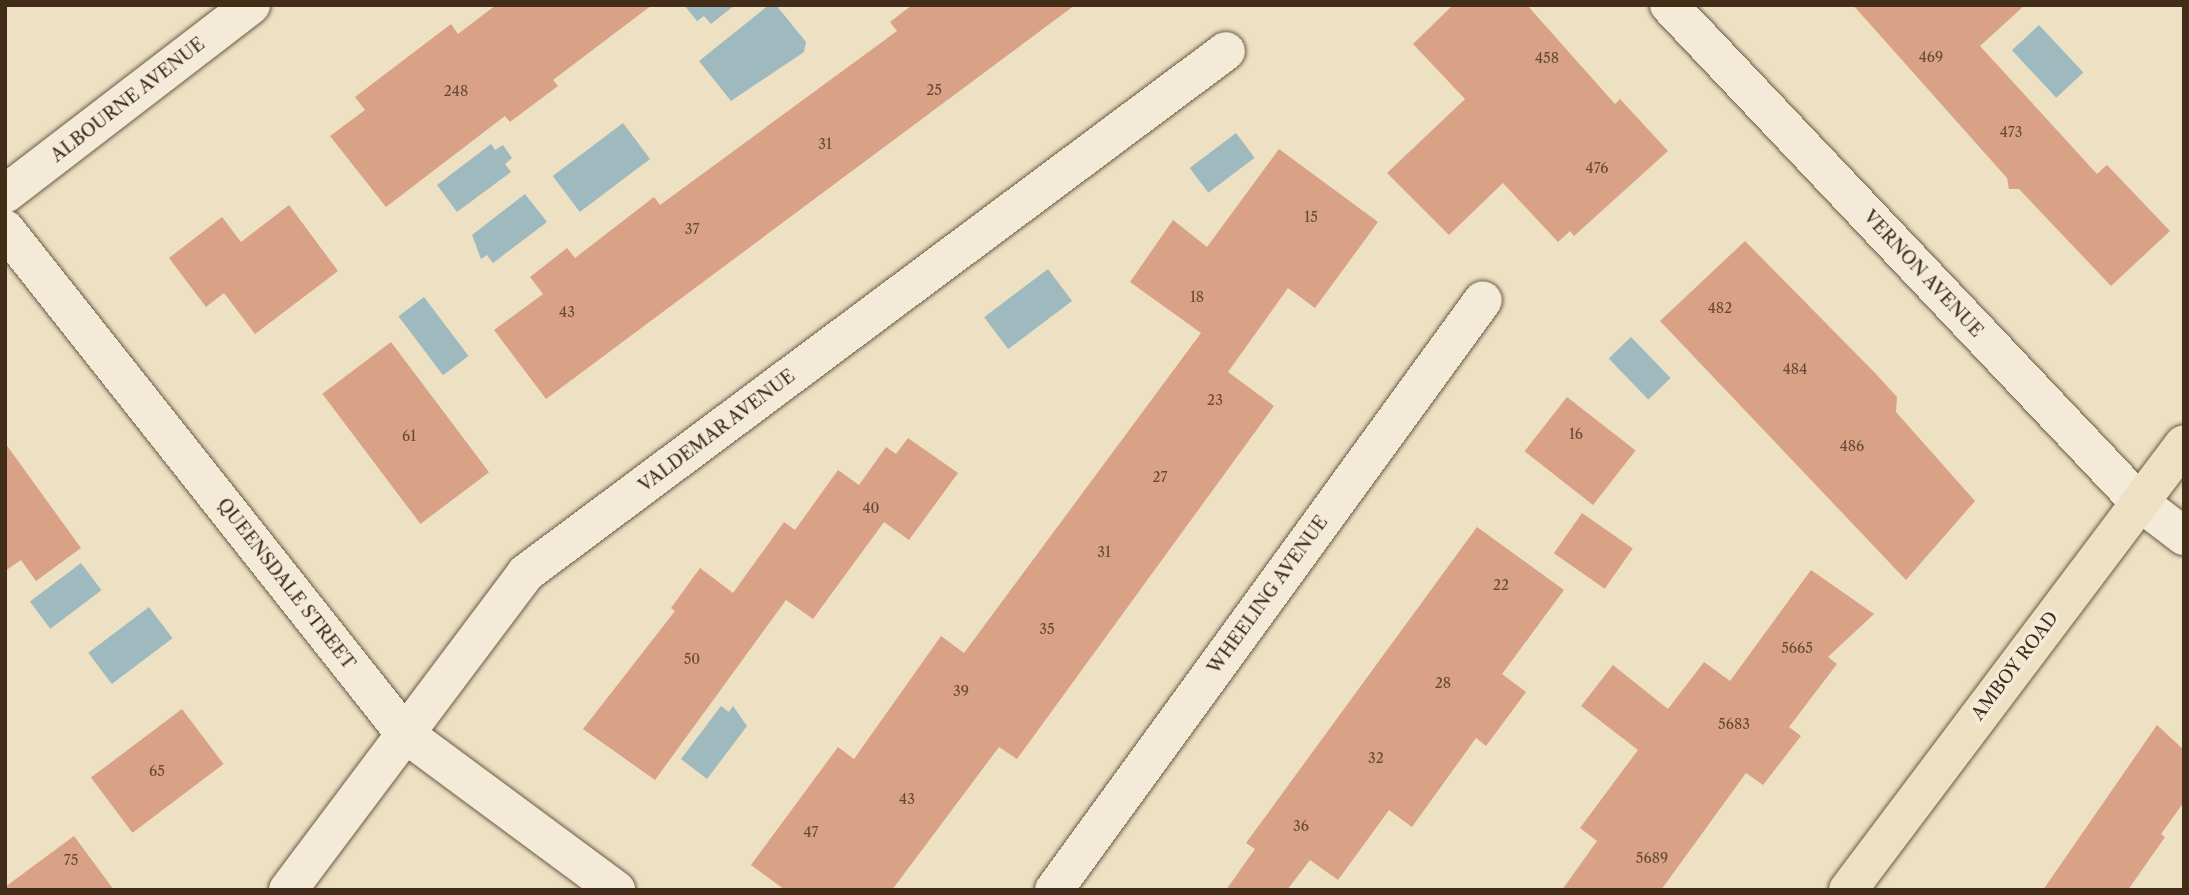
<!DOCTYPE html>
<html>
<head>
<meta charset="utf-8">
<style>
	body { margin:0 }
	#map { position:relative; width:2189px; height:895px; overflow:hidden; background:#ede0c3; font-family:"Libre Caslon Text",serif }
	div>[style] { position:absolute }
	.water>* { inset:0; background:#9fbabf; transform-origin:0 0 }
	.building>* { inset:0; background:#d9a287; transform-origin:0 0 }
	.roads { filter:drop-shadow(0 0 2px #6d5a43) drop-shadow(0 0 2px #6d5a43) }
	.minor>* { height:38px; margin:-19px; padding:0 19px; transform-origin:19px; border-radius:19px; background:#f3ebd8 }
	.major>* { height:38px; margin:-19px; padding:0 19px; transform-origin:19px; border-radius:19px; background:#ede0c3 }
	span { translate:-50% -50%; white-space:nowrap; text-align:center; line-height:1.15; -webkit-text-stroke:7px #f3ebd8; paint-order:stroke }
	.number-label { font-size:14px; color:#684a34 }
	.number-label span { -webkit-text-stroke-width:0 }
	.street-label { font-size:18px; color:#422d18 }
	.frame { position:absolute; inset:0; border:7px solid #422d18; pointer-events:none }
</style>
</head>
<body>
<div id="map">
	<div class="water">
		<i style="clip-path:polygon(684px 5px,735px 5px,711px 24px,704px 16px,697px 21px)"></i>
		<i style="clip-path:polygon(769px 5px,776px 5px,806px 42px,804px 52px,731px 101px,699px 61px)"></i>
		<i style="left:2039px;top:25px;width:65px;height:37px;rotate:47deg"></i>
		<i style="left:623px;top:123px;width:45px;height:88px;rotate:53deg"></i>
		<i style="left:1236px;top:133px;width:31px;height:58px;rotate:53deg"></i>
		<i style="clip-path:polygon(491px 144px,495px 150px,503px 145px,512px 158px,505px 164px,511px 172px,457px 212px,437px 185px)"></i>
		<i style="clip-path:polygon(525px 194px,547px 222px,493px 263px,487px 255px,481px 259px,472px 235px)"></i>
		<i style="left:1048px;top:269px;width:40px;height:80px;rotate:53deg"></i>
		<i style="left:424px;top:297px;width:74px;height:32px;rotate:53deg"></i>
		<i style="left:1631px;top:337px;width:57px;height:31px;rotate:46deg"></i>
		<i style="left:81px;top:563px;width:34px;height:64px;rotate:53deg"></i>
		<i style="left:149px;top:607px;width:39px;height:76px;rotate:53deg"></i>
		<i style="clip-path:polygon(721px 706px,729px 712px,733px 706px,747px 726px,707px 779px,681px 759px)"></i>
	</div>
	<div class="building">
		<i style="clip-path:polygon(496px 5px,652px 5px,553px 80px,558px 86px,510px 122px,505px 116px,386px 207px,330px 136px,365px 110px,355px 97px,451px 24px,458px 34px)"></i>
		<i style="clip-path:polygon(912px 5px,1075px 5px,546px 399px,494px 330px,543px 294px,530px 277px,567px 248px,575px 258px,654px 197px,660px 205px,897px 31px,890px 22px)"></i>
		<i style="clip-path:polygon(1453px 5px,1527px 5px,1615px 104px,1620px 99px,1668px 151px,1574px 236px,1570px 231px,1558px 242px,1503px 183px,1449px 235px,1387px 173px,1465px 99px,1413px 44px)"></i>
		<i style="clip-path:polygon(1853px 5px,2025px 5px,1980px 46px,2097px 174px,2107px 165px,2170px 231px,2111px 286px,2019px 189px,2009px 189px,2007px 178px)"></i>
		<i style="clip-path:polygon(1279px 149px,1378px 222px,1315px 308px,1288px 288px,1228px 372px,1274px 406px,1017px 759px,999px 747px,892px 890px,785px 890px,751px 865px,838px 747px,854px 759px,941px 636px,964px 653px,1201px 333px,1130px 282px,1173px 220px,1207px 247px)"></i>
		<i style="clip-path:polygon(289px 205px,338px 271px,255px 334px,224px 293px,206px 307px,169px 258px,222px 217px,241px 242px)"></i>
		<i style="clip-path:polygon(1745px 241px,1876px 374px,1897px 397px,1896px 412px,1975px 501px,1906px 580px,1660px 321px)"></i>
		<i style="left:391px;top:342px;width:163px;height:86px;rotate:53deg"></i>
		<i style="left:1567px;top:397px;width:87px;height:69px;rotate:38deg"></i>
		<i style="clip-path:polygon(908px 438px,958px 473px,909px 540px,884px 522px,813px 619px,786px 600px,655px 780px,583px 729px,675px 611px,671px 608px,700px 568px,733px 593px,784px 522px,795px 530px,838px 470px,859px 485px,886px 447px,896px 454px)"></i>
		<i style="clip-path:polygon(5px 443px,81px 548px,36px 581px,21px 560px,5px 571px)"></i>
		<i style="left:1582px;top:513px;width:62px;height:49px;rotate:35deg"></i>
		<i style="clip-path:polygon(1477px 527px,1564px 590px,1502px 674px,1526px 692px,1486px 746px,1476px 738px,1412px 827px,1389px 810px,1338px 880px,1310px 860px,1287px 890px,1226px 890px,1255px 849px,1246px 843px)"></i>
		<i style="clip-path:polygon(1811px 570px,1874px 614px,1828px 657px,1837px 664px,1789px 727px,1801px 736px,1763px 785px,1746px 773px,1661px 890px,1562px 890px,1597px 841px,1580px 828px,1638px 750px,1581px 706px,1613px 665px,1668px 709px,1704px 662px,1730px 681px)"></i>
		<i style="left:182px;top:709px;width:69px;height:114px;rotate:53deg"></i>
		<i style="clip-path:polygon(2157px 725px,2184px 750px,2184px 802px,2161px 834px,2165px 837px,2128px 890px,2043px 890px)"></i>
		<i style="clip-path:polygon(74px 836px,114px 890px,5px 890px,5px 887px)"></i>
	</div>
	<div class="roads">
		<div class="minor">
			<i style="left:1669px;top:5px;width:683px;rotate:46.6deg"></i>
			<i style="left:2138px;top:501px;width:58px;rotate:37.3deg"></i>
			<i style="left:5px;top:194px;width:310px;rotate:-37.5deg"></i>
			<i style="left:5px;top:229px;width:643px;rotate:51.63deg"></i>
			<i style="left:404px;top:733px;width:264px;rotate:36.5deg"></i>
			<i style="left:288px;top:890px;width:396px;rotate:-53.1deg"></i>
			<i style="left:526px;top:573px;width:873px;rotate:-36.71deg"></i>
			<i style="left:1054px;top:890px;width:729px;rotate:-53.98deg"></i>
		</div>
		<div class="major">
			<i style="left:1848px;top:890px;width:558px;rotate:-53.01deg"></i>
		</div>
	</div>
	<div class="number-label">
		<span style="left:1931px;top:57px">469</span>
		<span style="left:1547px;top:58px">458</span>
		<span style="left:934px;top:90px">25</span>
		<span style="left:456px;top:91px">248</span>
		<span style="left:2011px;top:132px">473</span>
		<span style="left:825px;top:144px">31</span>
		<span style="left:1597px;top:168px">476</span>
		<span style="left:1311px;top:217px">15</span>
		<span style="left:692px;top:229px">37</span>
		<span style="left:1197px;top:297px">18</span>
		<span style="left:1720px;top:308px">482</span>
		<span style="left:567px;top:312px">43</span>
		<span style="left:1795px;top:369px">484</span>
		<span style="left:1215px;top:400px">23</span>
		<span style="left:1576px;top:434px">16</span>
		<span style="left:409px;top:436px">61</span>
		<span style="left:1852px;top:446px">486</span>
		<span style="left:1160px;top:477px">27</span>
		<span style="left:871px;top:508px">40</span>
		<span style="left:1104px;top:552px">31</span>
		<span style="left:1501px;top:585px">22</span>
		<span style="left:1047px;top:629px">35</span>
		<span style="left:1797px;top:648px">5665</span>
		<span style="left:692px;top:659px">50</span>
		<span style="left:1443px;top:683px">28</span>
		<span style="left:961px;top:691px">39</span>
		<span style="left:1734px;top:724px">5683</span>
		<span style="left:1376px;top:758px">32</span>
		<span style="left:157px;top:771px">65</span>
		<span style="left:907px;top:799px">43</span>
		<span style="left:1301px;top:826px">36</span>
		<span style="left:811px;top:832px">47</span>
		<span style="left:1652px;top:858px">5689</span>
		<span style="left:71px;top:860px">75</span>
	</div>
	<div class="street-label">
		<span style="left:128px;top:100px;rotate:-38deg">ALBOURNE AVENUE</span>
		<span style="left:1923px;top:274px;rotate:47deg">VERNON AVENUE</span>
		<span style="left:717px;top:431px;rotate:-37deg">VALDEMAR AVENUE</span>
		<span style="left:286px;top:584px;rotate:52deg">QUEENSDALE STREET</span>
		<span style="left:1268px;top:595px;rotate:-54deg">WHEELING AVENUE</span>
		<span style="left:2015px;top:666px;rotate:-53deg">AMBOY ROAD</span>
	</div>
	<div class="frame"></div>
</div>
</body>
</html>
